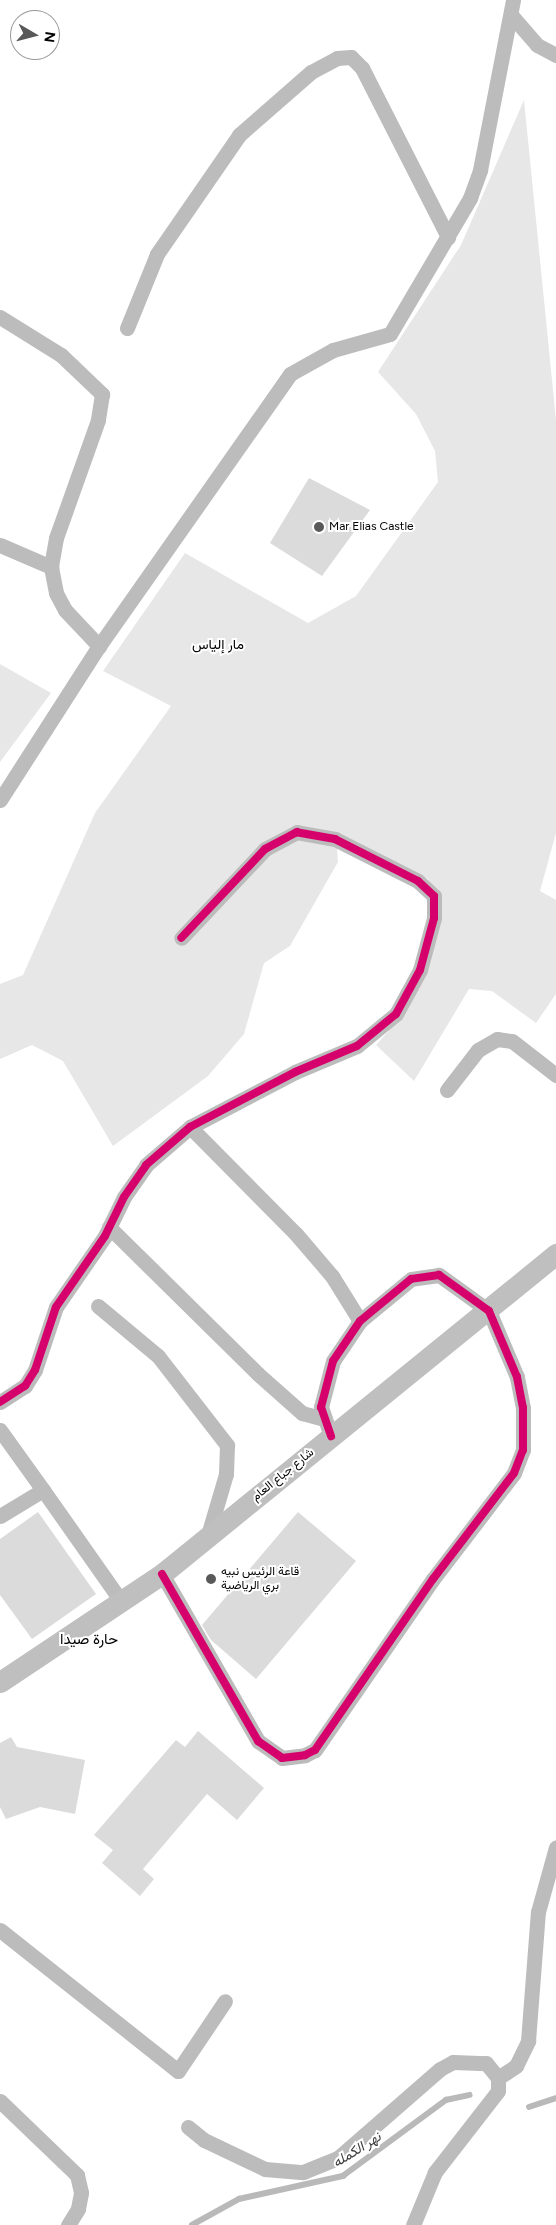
<!DOCTYPE html>
<html>
<head>
<meta charset="utf-8">
<style>
	body { margin:0 }
	#map { position:relative; width:556px; height:2225px; overflow:hidden; background:#fff; font-family:Figtree,Vazirmatn,sans-serif }
	div>[style] { position:absolute }
	.green>* { inset:0; background:#e7e7e7 }
	.stream>* { height:5.5px; margin:-2.75px; padding:0 2.75px; transform-origin:2.75px; border-radius:2.75px; background:#b9b9b9 }
	.building>* { inset:0; background:#dbdbdb }
	.street>* { height:15px; margin:-7.5px; padding:0 7.5px; transform-origin:7.5px; border-radius:7.5px; background:#bcbcbc }
	.secondary>* { height:21px; margin:-10.5px; padding:0 10.5px; transform-origin:10.5px; border-radius:10.5px; background:#bfbfbf }
	.cycleway>* { height:8px; margin:-4px; padding:0 4px; transform-origin:4px; border-radius:4px; background:#d6006c }
	.dots>* { width:14px; height:14px; translate:-50% -50%; box-sizing:border-box; border:2px solid #fff; border-radius:50% }
	span { translate:-50% -50%; white-space:nowrap; text-align:center; line-height:1.15; -webkit-text-stroke:4px #fff; paint-order:stroke }
	.poi-label { font-size:12px; color:#000 }
	.left { translate:0 -50%; text-align:left }
	.street-label { font-size:12px; color:#000 }
	.neighbourhood-label { font-size:14px; color:#000 }
	.water-label { font-size:14px; color:#3c3c3c; font-style:italic }
	.quarter-label { font-size:15px; color:#000 }
	.north { position:absolute; left:10px; top:10px; width:50px; height:50px; box-sizing:border-box; background:#fff; border:1px solid #999; border-radius:50%; rotate:98deg; font-size:14px; font-weight:700; line-height:20px; text-align:center; color:#000 }
	.north::after { content:''; display:block; margin:auto; width:18px; height:22px; background:#595959; clip-path:polygon(50% 0,100% 100%,50% 72%,0 100%) }
</style>
</head>
<body>
<div id="map">
	<div class="green">
		<i style="clip-path:polygon(524px 100px,556px 420px,556px 833px,540px 891px,556px 900px,556px 994px,536px 1023px,492px 991px,469px 989px,414px 1081px,376px 1045px,402px 1016px,440px 916px,428px 879px,336px 834px,338px 862px,290px 946px,264px 963px,244px 1034px,208px 1076px,113px 1146px,63px 1061px,32px 1045px,0 1059px,0 984px,23px 975px,95px 813px,171px 706px,103px 671px,185px 553px,308px 623px,356px 596px,438px 482px,435px 451px,416px 414px,378px 372px,461px 245px)"></i>
		<i style="clip-path:polygon(0 664px,51px 693px,0 762px)"></i>
	</div>
	<div class="stream">
		<i style="left:529px;top:2107px;width:28px;rotate:-18deg"></i>
		<i style="left:192px;top:2225px;width:54px;rotate:-29deg"></i>
		<i style="left:239px;top:2199px;width:107px;rotate:-12.5deg"></i>
		<i style="left:343px;top:2176px;width:128px;rotate:-36.4deg"></i>
		<i style="left:446px;top:2100px;width:24px;rotate:-12deg"></i>
	</div>
	<div class="building">
		<i style="clip-path:polygon(309px 478px,370px 510px,322px 576px,270px 543px)"></i>
		<i style="clip-path:polygon(38px 1512px,96px 1594px,32px 1639px,0 1595px,0 1539px)"></i>
		<i style="clip-path:polygon(298px 1512px,356px 1561px,256px 1679px,211px 1640px,202px 1625px)"></i>
		<i style="clip-path:polygon(198px 1731px,264px 1788px,237px 1820px,207px 1794px,143px 1869px,154px 1879px,140px 1896px,102px 1863px,113px 1850px,94px 1835px,176px 1740px,185px 1747px)"></i>
		<i style="clip-path:polygon(11px 1737px,17px 1747px,85px 1760px,75px 1814px,40px 1807px,6px 1819px,0 1807px,0 1743px)"></i>
	</div>
	<div class="street">
		<i style="left:511px;top:15px;width:40px;rotate:49deg"></i>
		<i style="left:537px;top:45px;width:21px;rotate:28deg"></i>
		<i style="left:0;top:317px;width:72px;rotate:31.9deg"></i>
		<i style="left:61px;top:355px;width:57px;rotate:43.6deg"></i>
		<i style="left:102px;top:394px;width:26px;rotate:99deg"></i>
		<i style="left:98px;top:420px;width:125px;rotate:109.6deg"></i>
		<i style="left:56px;top:538px;width:29px;rotate:100deg"></i>
		<i style="left:51px;top:567px;width:26px;rotate:79deg"></i>
		<i style="left:56px;top:593px;width:19px;rotate:62deg"></i>
		<i style="left:65px;top:610px;width:50px;rotate:46.6deg"></i>
		<i style="left:127px;top:328px;width:80px;rotate:-67.9deg"></i>
		<i style="left:157px;top:254px;width:145px;rotate:-55.4deg"></i>
		<i style="left:239px;top:135px;width:96px;rotate:-41.2deg"></i>
		<i style="left:311px;top:72px;width:30px;rotate:-28deg"></i>
		<i style="left:337px;top:58px;width:14px;rotate:-4deg"></i>
		<i style="left:351px;top:57px;width:16px;rotate:45deg"></i>
		<i style="left:362px;top:68px;width:190px;rotate:63deg"></i>
		<i style="left:0;top:545px;width:56px;rotate:23.3deg"></i>
		<i style="left:0;top:800px;width:183px;rotate:-57.3deg"></i>
		<i style="left:99px;top:646px;width:332px;rotate:-54.9deg"></i>
		<i style="left:290px;top:374px;width:49px;rotate:-29.2deg"></i>
		<i style="left:333px;top:350px;width:59px;rotate:-15.7deg"></i>
		<i style="left:390px;top:334px;width:158px;rotate:-59.5deg"></i>
		<i style="left:470px;top:198px;width:30px;rotate:-70deg"></i>
		<i style="left:480px;top:170px;width:173px;rotate:-79deg"></i>
		<i style="left:447px;top:1090px;width:51px;rotate:-52.2deg"></i>
		<i style="left:478px;top:1050px;width:22px;rotate:-30deg"></i>
		<i style="left:497px;top:1039px;width:15px;rotate:8deg"></i>
		<i style="left:512px;top:1041px;width:56px;rotate:37.7deg"></i>
		<i style="left:190px;top:1127px;width:151px;rotate:45.3deg"></i>
		<i style="left:296px;top:1234px;width:55px;rotate:49.4deg"></i>
		<i style="left:332px;top:1276px;width:53px;rotate:58.1deg"></i>
		<i style="left:109px;top:1227px;width:209px;rotate:44.6deg"></i>
		<i style="left:258px;top:1374px;width:59px;rotate:41.6deg"></i>
		<i style="left:302px;top:1413px;width:23px;rotate:15deg"></i>
		<i style="left:98px;top:1306px;width:78px;rotate:39.8deg"></i>
		<i style="left:158px;top:1356px;width:113px;rotate:52.2deg"></i>
		<i style="left:227px;top:1445px;width:29px;rotate:92deg"></i>
		<i style="left:226px;top:1474px;width:64px;rotate:106.4deg"></i>
		<i style="left:0;top:1402px;width:30px;rotate:-33deg"></i>
		<i style="left:25px;top:1386px;width:19px;rotate:-58deg"></i>
		<i style="left:35px;top:1370px;width:66px;rotate:-71.6deg"></i>
		<i style="left:56px;top:1307px;width:86px;rotate:-55.4deg"></i>
		<i style="left:105px;top:1236px;width:43px;rotate:-64deg"></i>
		<i style="left:124px;top:1197px;width:39px;rotate:-55deg"></i>
		<i style="left:146px;top:1165px;width:58px;rotate:-40.8deg"></i>
		<i style="left:190px;top:1127px;width:119px;rotate:-27.6deg"></i>
		<i style="left:295px;top:1072px;width:67px;rotate:-22.8deg"></i>
		<i style="left:357px;top:1046px;width:50px;rotate:-39.4deg"></i>
		<i style="left:396px;top:1014px;width:50px;rotate:-61.4deg"></i>
		<i style="left:420px;top:970px;width:54px;rotate:-74.9deg"></i>
		<i style="left:434px;top:918px;width:22px;rotate:-90deg"></i>
		<i style="left:434px;top:896px;width:22px;rotate:-137deg"></i>
		<i style="left:418px;top:881px;width:93px;rotate:-153.2deg"></i>
		<i style="left:335px;top:839px;width:39px;rotate:-170deg"></i>
		<i style="left:297px;top:832px;width:36px;rotate:152deg"></i>
		<i style="left:265px;top:849px;width:122px;rotate:133.3deg"></i>
		<i style="left:0;top:1430px;width:74px;rotate:54.4deg"></i>
		<i style="left:0;top:1516px;width:50px;rotate:-31.2deg"></i>
		<i style="left:43px;top:1490px;width:136px;rotate:54.9deg"></i>
		<i style="left:162px;top:1574px;width:193px;rotate:60.1deg"></i>
		<i style="left:258px;top:1741px;width:29px;rotate:35deg"></i>
		<i style="left:282px;top:1758px;width:23px;rotate:-7deg"></i>
		<i style="left:305px;top:1755px;width:11px;rotate:-27deg"></i>
		<i style="left:315px;top:1750px;width:208px;rotate:-55.4deg"></i>
		<i style="left:433px;top:1579px;width:133px;rotate:-52.6deg"></i>
		<i style="left:514px;top:1473px;width:25px;rotate:-69deg"></i>
		<i style="left:523px;top:1450px;width:42px;rotate:-90deg"></i>
		<i style="left:523px;top:1408px;width:32px;rotate:-101deg"></i>
		<i style="left:517px;top:1377px;width:72px;rotate:-113deg"></i>
		<i style="left:489px;top:1311px;width:62px;rotate:-144.2deg"></i>
		<i style="left:439px;top:1275px;width:28px;rotate:172deg"></i>
		<i style="left:411px;top:1279px;width:66px;rotate:140.5deg"></i>
		<i style="left:360px;top:1321px;width:48px;rotate:124deg"></i>
		<i style="left:333px;top:1361px;width:48px;rotate:104.6deg"></i>
		<i style="left:321px;top:1407px;width:31px;rotate:71deg"></i>
		<i style="left:0;top:1930px;width:227px;rotate:38.4deg"></i>
		<i style="left:178px;top:2071px;width:84px;rotate:-56.1deg"></i>
		<i style="left:498px;top:2078px;width:22px;rotate:-34deg"></i>
		<i style="left:516px;top:2066px;width:28px;rotate:-64deg"></i>
		<i style="left:528px;top:2041px;width:129px;rotate:-85.6deg"></i>
		<i style="left:538px;top:1912px;width:67px;rotate:-74.5deg"></i>
		<i style="left:0;top:2101px;width:107px;rotate:43.9deg"></i>
		<i style="left:77px;top:2175px;width:18px;rotate:77deg"></i>
		<i style="left:81px;top:2193px;width:16px;rotate:101deg"></i>
		<i style="left:78px;top:2209px;width:19px;rotate:122deg"></i>
		<i style="left:188px;top:2127px;width:21px;rotate:39deg"></i>
		<i style="left:204px;top:2140px;width:68px;rotate:25.4deg"></i>
		<i style="left:265px;top:2169px;width:38px;rotate:5deg"></i>
		<i style="left:303px;top:2172px;width:38px;rotate:-22deg"></i>
		<i style="left:338px;top:2158px;width:135px;rotate:-41.1deg"></i>
		<i style="left:440px;top:2069px;width:15px;rotate:-28deg"></i>
		<i style="left:453px;top:2062px;width:33px;rotate:2deg"></i>
		<i style="left:486px;top:2063px;width:19px;rotate:51deg"></i>
		<i style="left:498px;top:2078px;width:13px;rotate:90deg"></i>
		<i style="left:498px;top:2091px;width:103px;rotate:127.9deg"></i>
		<i style="left:435px;top:2172px;width:57px;rotate:112.5deg"></i>
	</div>
	<div class="secondary">
		<i style="left:0;top:1682px;width:195px;rotate:-33.7deg"></i>
		<i style="left:162px;top:1574px;width:508px;rotate:-39.08deg"></i>
	</div>
	<div class="cycleway">
		<i style="left:0;top:1402px;width:30px;rotate:-33deg"></i>
		<i style="left:25px;top:1386px;width:19px;rotate:-58deg"></i>
		<i style="left:35px;top:1370px;width:66px;rotate:-71.6deg"></i>
		<i style="left:56px;top:1307px;width:86px;rotate:-55.4deg"></i>
		<i style="left:105px;top:1236px;width:43px;rotate:-64deg"></i>
		<i style="left:124px;top:1197px;width:39px;rotate:-55deg"></i>
		<i style="left:146px;top:1165px;width:58px;rotate:-40.8deg"></i>
		<i style="left:190px;top:1127px;width:119px;rotate:-27.6deg"></i>
		<i style="left:295px;top:1072px;width:67px;rotate:-22.8deg"></i>
		<i style="left:357px;top:1046px;width:50px;rotate:-39.4deg"></i>
		<i style="left:396px;top:1014px;width:50px;rotate:-61.4deg"></i>
		<i style="left:420px;top:970px;width:54px;rotate:-74.9deg"></i>
		<i style="left:434px;top:918px;width:22px;rotate:-90deg"></i>
		<i style="left:434px;top:896px;width:22px;rotate:-137deg"></i>
		<i style="left:418px;top:881px;width:93px;rotate:-153.2deg"></i>
		<i style="left:335px;top:839px;width:39px;rotate:-170deg"></i>
		<i style="left:297px;top:832px;width:36px;rotate:152deg"></i>
		<i style="left:265px;top:849px;width:122px;rotate:133.3deg"></i>
		<i style="left:162px;top:1574px;width:193px;rotate:60.1deg"></i>
		<i style="left:258px;top:1741px;width:29px;rotate:35deg"></i>
		<i style="left:282px;top:1758px;width:23px;rotate:-7deg"></i>
		<i style="left:305px;top:1755px;width:11px;rotate:-27deg"></i>
		<i style="left:315px;top:1750px;width:208px;rotate:-55.4deg"></i>
		<i style="left:433px;top:1579px;width:133px;rotate:-52.6deg"></i>
		<i style="left:514px;top:1473px;width:25px;rotate:-69deg"></i>
		<i style="left:523px;top:1450px;width:42px;rotate:-90deg"></i>
		<i style="left:523px;top:1408px;width:32px;rotate:-101deg"></i>
		<i style="left:517px;top:1377px;width:72px;rotate:-113deg"></i>
		<i style="left:489px;top:1311px;width:62px;rotate:-144.2deg"></i>
		<i style="left:439px;top:1275px;width:28px;rotate:172deg"></i>
		<i style="left:411px;top:1279px;width:66px;rotate:140.5deg"></i>
		<i style="left:360px;top:1321px;width:48px;rotate:124deg"></i>
		<i style="left:333px;top:1361px;width:48px;rotate:104.6deg"></i>
		<i style="left:321px;top:1407px;width:31px;rotate:71deg"></i>
	</div>
	<div class="dots">
		<i style="left:319px;top:527px;background:#595959"></i>
		<i style="left:211px;top:1579px;background:#595959"></i>
	</div>
	<div class="poi-label">
		<span class="left" style="left:329px;top:527px">Mar Elias Castle</span>
		<span class="left" style="left:221px;top:1579px">قاعة الرئيس نبيه<br>بري الرياضية</span>
	</div>
	<div class="street-label">
		<span style="left:283px;top:1475px;rotate:-39deg">شارع جباع العام</span>
	</div>
	<div class="neighbourhood-label">
		<span style="left:218px;top:645px">مار إلياس</span>
	</div>
	<div class="water-label">
		<span style="left:357px;top:2150px;rotate:-32deg">نهر الكمله</span>
	</div>
	<div class="quarter-label">
		<span style="left:89px;top:1640px">حارة صيدا</span>
	</div>
	<div class="north">N</div>
</div>
</body>
</html>
